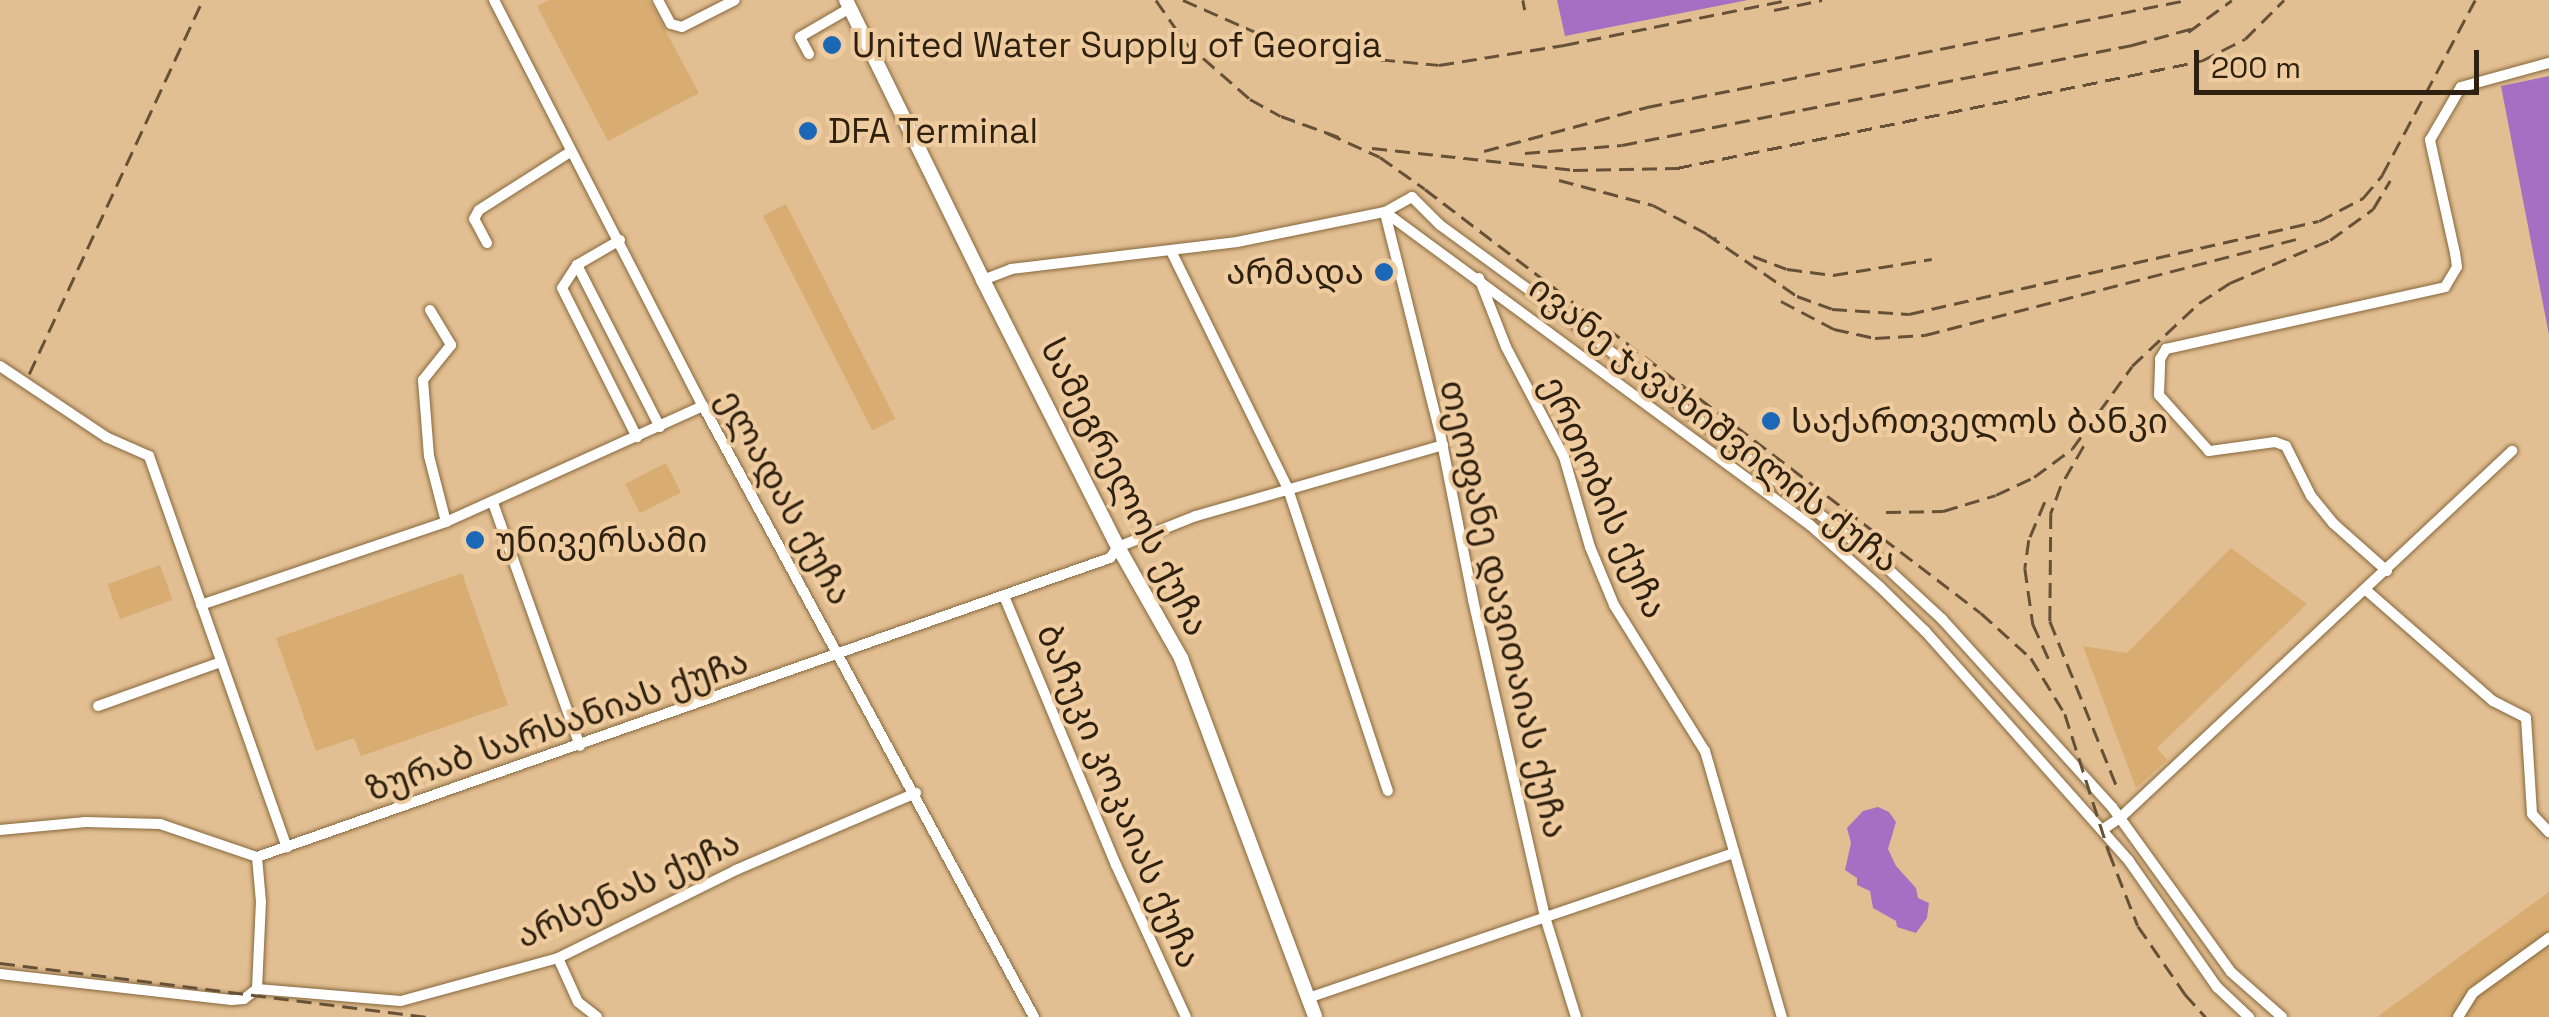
<!DOCTYPE html>
<html>
<head>
<meta charset="utf-8">
<style>
	body { margin:0 }
	#map { position:relative; width:2549px; height:1017px; overflow:hidden; background:#e2bf92; font-family:"Space Grotesk","Noto Sans Georgian",sans-serif }
	div>[style] { position:absolute }
	.green>* { inset:0; background:#d9ac71; transform-origin:0 0 }
	.water>* { inset:0; background:#a66fc3 }
	.roads { filter:drop-shadow(0 0 2px #86673c) drop-shadow(0 0 2px #86673c) }
	.minor>* { height:10px; margin:-5px; padding:0 5px; transform-origin:5px; border-radius:5px; background:#fff }
	.secondary>* { height:14px; margin:-7px; padding:0 7px; transform-origin:7px; border-radius:7px; background:#fff }
	.rail>* { height:2.5px; margin-top:-1.25px; transform-origin:0; background:repeating-linear-gradient(90deg,#655137 0 15px,transparent 0 23px) }
	.dots>* { width:28px; height:28px; translate:-50% -50%; box-sizing:border-box; border:5px solid #efcc9f; border-radius:50% }
	span { translate:-50% -50%; white-space:nowrap; text-align:center; line-height:1.15; -webkit-text-stroke:8px #efcc9f; paint-order:stroke }
	.poi-label { font-size:35px; color:#2e210f }
	.left { translate:0 -50%; text-align:left }
	.right { translate:-100% -50%; text-align:right }
	.street-label { font-size:35px; color:#2e210f }
	.scale { position:absolute; left:2194px; top:50px; width:285px; height:45px; box-sizing:border-box; border:5px solid #2e210f; border-top:0; padding-left:12px; font-size:30px; line-height:35px; white-space:nowrap; color:#2e210f; -webkit-text-stroke:8px #efcc9f; paint-order:stroke }
</style>
</head>
<body>
<div id="map">
	<div class="green">
		<i style="clip-path:polygon(549px 0,649px 0,699px 93px,608px 141px,537px 6px)"></i>
		<i style="left:786px;top:204px;width:241px;height:26px;rotate:63deg"></i>
		<i style="left:666px;top:463px;width:33px;height:46px;rotate:63deg"></i>
		<i style="clip-path:polygon(2231px 548px,2307px 604px,2157px 748px,2167px 760px,2136px 788px,2083px 646px,2127px 653px)"></i>
		<i style="left:160px;top:565px;width:37px;height:56px;rotate:70deg"></i>
		<i style="clip-path:polygon(462px 573px,508px 705px,361px 756px,354px 738px,316px 751px,276px 638px)"></i>
		<i style="clip-path:polygon(2549px 892px,2549px 1017px,2377px 1017px)"></i>
	</div>
	<div class="water">
		<i style="clip-path:polygon(1557px 0,1748px 0,1565px 36px)"></i>
		<i style="clip-path:polygon(2549px 76px,2549px 335px,2501px 86px)"></i>
		<i style="clip-path:polygon(1878px 807px,1889px 812px,1896px 822px,1888px 849px,1896px 866px,1916px 888px,1918px 898px,1929px 903px,1927px 918px,1916px 933px,1897px 927px,1896px 921px,1873px 908px,1870px 891px,1857px 885px,1857px 878px,1845px 870px,1851px 843px,1847px 828px,1863px 811px)"></i>
	</div>
	<div class="roads">
		<div class="minor">
			<i style="left:494px;top:0;width:457px;rotate:62.8deg"></i>
			<i style="left:703px;top:406px;width:695px;rotate:61.55deg"></i>
			<i style="left:658px;top:0;width:27px;rotate:62deg"></i>
			<i style="left:671px;top:24px;width:11px;rotate:15deg"></i>
			<i style="left:682px;top:27px;width:59px;rotate:-27deg"></i>
			<i style="left:809px;top:54px;width:19px;rotate:-118deg"></i>
			<i style="left:800px;top:37px;width:58px;rotate:-30.1deg"></i>
			<i style="left:1385px;top:212px;width:528px;rotate:36.37deg"></i>
			<i style="left:1810px;top:525px;width:94px;rotate:41.5deg"></i>
			<i style="left:1880px;top:587px;width:63px;rotate:44.4deg"></i>
			<i style="left:1925px;top:631px;width:307px;rotate:48.4deg"></i>
			<i style="left:2129px;top:861px;width:154px;rotate:55.1deg"></i>
			<i style="left:2217px;top:987px;width:44px;rotate:43.2deg"></i>
			<i style="left:1385px;top:213px;width:232px;rotate:76deg"></i>
			<i style="left:1441px;top:438px;width:165px;rotate:78.8deg"></i>
			<i style="left:1473px;top:600px;width:325px;rotate:77.2deg"></i>
			<i style="left:1545px;top:917px;width:105px;rotate:72.8deg"></i>
			<i style="left:620px;top:240px;width:50px;rotate:149.8deg"></i>
			<i style="left:577px;top:265px;width:27px;rotate:123deg"></i>
			<i style="left:562px;top:288px;width:167px;rotate:63.3deg"></i>
			<i style="left:487px;top:243px;width:27px;rotate:-118deg"></i>
			<i style="left:474px;top:219px;width:10px;rotate:-61deg"></i>
			<i style="left:479px;top:210px;width:108px;rotate:-32.5deg"></i>
			<i style="left:1171px;top:251px;width:265px;rotate:63.8deg"></i>
			<i style="left:1288px;top:489px;width:318px;rotate:71.7deg"></i>
			<i style="left:577px;top:265px;width:182px;rotate:62.9deg"></i>
			<i style="left:1479px;top:278px;width:74px;rotate:68.6deg"></i>
			<i style="left:1506px;top:347px;width:124px;rotate:62.2deg"></i>
			<i style="left:1564px;top:457px;width:94px;rotate:73.9deg"></i>
			<i style="left:1590px;top:547px;width:63px;rotate:67.5deg"></i>
			<i style="left:1614px;top:605px;width:172px;rotate:58.1deg"></i>
			<i style="left:1705px;top:751px;width:277px;rotate:73.9deg"></i>
			<i style="left:983px;top:280px;width:30px;rotate:-21deg"></i>
			<i style="left:1011px;top:269px;width:228px;rotate:-6.8deg"></i>
			<i style="left:1237px;top:242px;width:151px;rotate:-11.5deg"></i>
			<i style="left:1385px;top:212px;width:31px;rotate:-29deg"></i>
			<i style="left:1412px;top:197px;width:40px;rotate:45deg"></i>
			<i style="left:1440px;top:225px;width:155px;rotate:36.1deg"></i>
			<i style="left:1565px;top:316px;width:393px;rotate:37.9deg"></i>
			<i style="left:1875px;top:557px;width:91px;rotate:42.8deg"></i>
			<i style="left:1942px;top:619px;width:253px;rotate:47.9deg"></i>
			<i style="left:2112px;top:807px;width:203px;rotate:54.2deg"></i>
			<i style="left:2231px;top:972px;width:68px;rotate:41.4deg"></i>
			<i style="left:430px;top:310px;width:41px;rotate:59deg"></i>
			<i style="left:451px;top:345px;width:45px;rotate:128.7deg"></i>
			<i style="left:423px;top:380px;width:76px;rotate:85.5deg"></i>
			<i style="left:429px;top:456px;width:68px;rotate:75.6deg"></i>
			<i style="left:0;top:366px;width:128px;rotate:33.8deg"></i>
			<i style="left:106px;top:437px;width:47px;rotate:23.8deg"></i>
			<i style="left:149px;top:456px;width:415px;rotate:70.6deg"></i>
			<i style="left:493px;top:503px;width:258px;rotate:70.3deg"></i>
			<i style="left:2387px;top:571px;width:72px;rotate:-138.4deg"></i>
			<i style="left:2333px;top:523px;width:35px;rotate:-129deg"></i>
			<i style="left:2311px;top:496px;width:56px;rotate:-116.6deg"></i>
			<i style="left:2286px;top:446px;width:12px;rotate:-160deg"></i>
			<i style="left:2275px;top:442px;width:67px;rotate:172.2deg"></i>
			<i style="left:2209px;top:451px;width:75px;rotate:-131.8deg"></i>
			<i style="left:2159px;top:395px;width:36px;rotate:-88deg"></i>
			<i style="left:2160px;top:359px;width:12px;rotate:-59deg"></i>
			<i style="left:2166px;top:349px;width:286px;rotate:-12.5deg"></i>
			<i style="left:2445px;top:287px;width:23px;rotate:-59deg"></i>
			<i style="left:2457px;top:267px;width:14px;rotate:-98deg"></i>
			<i style="left:2455px;top:253px;width:116px;rotate:-102.5deg"></i>
			<i style="left:2430px;top:140px;width:61px;rotate:-59.7deg"></i>
			<i style="left:2461px;top:87px;width:91px;rotate:-15.3deg"></i>
			<i style="left:2366px;top:590px;width:169px;rotate:41.2deg"></i>
			<i style="left:2493px;top:701px;width:37px;rotate:27deg"></i>
			<i style="left:2526px;top:718px;width:96px;rotate:86.4deg"></i>
			<i style="left:2532px;top:814px;width:25px;rotate:47deg"></i>
			<i style="left:1004px;top:596px;width:291px;rotate:67.4deg"></i>
			<i style="left:1116px;top:865px;width:167px;rotate:65.3deg"></i>
			<i style="left:201px;top:605px;width:259px;rotate:-18.7deg"></i>
			<i style="left:446px;top:522px;width:282px;rotate:-24.3deg"></i>
			<i style="left:98px;top:706px;width:131px;rotate:-19.7deg"></i>
			<i style="left:0;top:830px;width:86px;rotate:-5.3deg"></i>
			<i style="left:86px;top:822px;width:74px;rotate:1.5deg"></i>
			<i style="left:160px;top:824px;width:102px;rotate:18.8deg"></i>
			<i style="left:257px;top:857px;width:904px;rotate:-19.32deg"></i>
			<i style="left:1110px;top:558px;width:14px;rotate:-54deg"></i>
			<i style="left:1118px;top:547px;width:84px;rotate:-21.7deg"></i>
			<i style="left:1196px;top:516px;width:257px;rotate:-16deg"></i>
			<i style="left:2102px;top:830px;width:23px;rotate:-34deg"></i>
			<i style="left:2121px;top:817px;width:536px;rotate:-43.11deg"></i>
			<i style="left:558px;top:958px;width:48px;rotate:65.6deg"></i>
			<i style="left:578px;top:1002px;width:24px;rotate:38deg"></i>
			<i style="left:0;top:974px;width:233px;rotate:6.4deg"></i>
			<i style="left:232px;top:1000px;width:12px;rotate:-5deg"></i>
			<i style="left:244px;top:999px;width:16px;rotate:-38deg"></i>
			<i style="left:257px;top:989px;width:144px;rotate:4.8deg"></i>
			<i style="left:401px;top:1001px;width:163px;rotate:-15.3deg"></i>
			<i style="left:558px;top:958px;width:199px;rotate:-26.3deg"></i>
			<i style="left:736px;top:870px;width:196px;rotate:-23.2deg"></i>
			<i style="left:257px;top:989px;width:87px;rotate:-87.4deg"></i>
			<i style="left:261px;top:902px;width:45px;rotate:-95.1deg"></i>
			<i style="left:1308px;top:998px;width:448px;rotate:-18.8deg"></i>
			<i style="left:2458px;top:1017px;width:28px;rotate:-58deg"></i>
			<i style="left:2473px;top:993px;width:94px;rotate:-35.9deg"></i>
		</div>
		<div class="secondary">
			<i style="left:846px;top:0;width:312px;rotate:63.9deg"></i>
			<i style="left:983px;top:280px;width:299px;rotate:63.2deg"></i>
			<i style="left:1118px;top:547px;width:128px;rotate:60.4deg"></i>
			<i style="left:1181px;top:658px;width:383px;rotate:69.5deg"></i>
		</div>
	</div>
	<div class="rail">
		<i style="left:1156px;top:0;width:52px;rotate:55.1deg"></i>
		<i style="left:1186px;top:43px;width:85px;rotate:41.2deg"></i>
		<i style="left:1250px;top:99px;width:35px;rotate:29deg"></i>
		<i style="left:1281px;top:116px;width:62px;rotate:19.9deg"></i>
		<i style="left:1183px;top:0;width:92px;rotate:23.8deg"></i>
		<i style="left:1267px;top:37px;width:69px;rotate:15deg"></i>
		<i style="left:1334px;top:55px;width:105px;rotate:5.4deg"></i>
		<i style="left:1439px;top:65px;width:127px;rotate:-9.1deg"></i>
		<i style="left:1564px;top:45px;width:228px;rotate:-11.4deg"></i>
		<i style="left:1523px;top:0;width:10px;rotate:79deg"></i>
		<i style="left:1774px;top:10px;width:49px;rotate:-11.8deg"></i>
		<i style="left:2188px;top:32px;width:54px;rotate:-36deg"></i>
		<i style="left:1327px;top:133px;width:58px;rotate:24.4deg"></i>
		<i style="left:1380px;top:157px;width:55px;rotate:35.4deg"></i>
		<i style="left:1425px;top:189px;width:699px;rotate:37.33deg"></i>
		<i style="left:1981px;top:613px;width:67px;rotate:42deg"></i>
		<i style="left:2031px;top:658px;width:66px;rotate:58.7deg"></i>
		<i style="left:2065px;top:714px;width:145px;rotate:72.3deg"></i>
		<i style="left:2109px;top:852px;width:79px;rotate:68.6deg"></i>
		<i style="left:2138px;top:926px;width:83px;rotate:55.3deg"></i>
		<i style="left:2185px;top:994px;width:31px;rotate:48deg"></i>
		<i style="left:1372px;top:148px;width:202px;rotate:6.2deg"></i>
		<i style="left:1573px;top:170px;width:104px;rotate:-1.1deg"></i>
		<i style="left:1677px;top:168px;width:535px;rotate:-11.54deg"></i>
		<i style="left:2201px;top:61px;width:49px;rotate:-26.6deg"></i>
		<i style="left:2245px;top:39px;width:55px;rotate:-45deg"></i>
		<i style="left:1484px;top:151px;width:169px;rotate:-15.1deg"></i>
		<i style="left:1647px;top:107px;width:550px;rotate:-11.21deg"></i>
		<i style="left:1525px;top:153px;width:97px;rotate:-4.7deg"></i>
		<i style="left:1622px;top:145px;width:520px;rotate:-11.09deg"></i>
		<i style="left:2132px;top:45px;width:67px;rotate:-15.5deg"></i>
		<i style="left:1559px;top:180px;width:97px;rotate:14.9deg"></i>
		<i style="left:1653px;top:205px;width:72px;rotate:28deg"></i>
		<i style="left:1707px;top:234px;width:109px;rotate:34.6deg"></i>
		<i style="left:1797px;top:296px;width:37px;rotate:20deg"></i>
		<i style="left:1832px;top:309px;width:77px;rotate:3.7deg"></i>
		<i style="left:1909px;top:314px;width:420px;rotate:-12.8deg"></i>
		<i style="left:2319px;top:221px;width:50px;rotate:-27.6deg"></i>
		<i style="left:2363px;top:198px;width:30px;rotate:-50deg"></i>
		<i style="left:2382px;top:175px;width:198px;rotate:-62deg"></i>
		<i style="left:1753px;top:256px;width:36px;rotate:21deg"></i>
		<i style="left:1787px;top:269px;width:46px;rotate:7.4deg"></i>
		<i style="left:1833px;top:275px;width:100px;rotate:-9.2deg"></i>
		<i style="left:1781px;top:301px;width:60px;rotate:27.8deg"></i>
		<i style="left:1834px;top:329px;width:42px;rotate:12.4deg"></i>
		<i style="left:1875px;top:338px;width:50px;rotate:-3.4deg"></i>
		<i style="left:1925px;top:335px;width:383px;rotate:-14.5deg"></i>
		<i style="left:29px;top:374px;width:412px;rotate:-65.1deg"></i>
		<i style="left:2084px;top:446px;width:46px;rotate:119.9deg"></i>
		<i style="left:2061px;top:486px;width:30px;rotate:110deg"></i>
		<i style="left:2051px;top:514px;width:107px;rotate:90.5deg"></i>
		<i style="left:2050px;top:621px;width:181px;rotate:68deg"></i>
		<i style="left:2045px;top:502px;width:41px;rotate:112.8deg"></i>
		<i style="left:2029px;top:540px;width:28px;rotate:98deg"></i>
		<i style="left:2025px;top:568px;width:57px;rotate:81.9deg"></i>
		<i style="left:2033px;top:624px;width:44px;rotate:65.8deg"></i>
		<i style="left:1886px;top:512px;width:57px;rotate:-1deg"></i>
		<i style="left:1943px;top:511px;width:55px;rotate:-16.8deg"></i>
		<i style="left:1996px;top:495px;width:42px;rotate:-25.3deg"></i>
		<i style="left:2034px;top:477px;width:47px;rotate:-36.4deg"></i>
		<i style="left:2072px;top:449px;width:102px;rotate:-54.1deg"></i>
		<i style="left:2132px;top:366px;width:92px;rotate:-43.2deg"></i>
		<i style="left:2199px;top:303px;width:37px;rotate:-33deg"></i>
		<i style="left:2230px;top:283px;width:109px;rotate:-23.3deg"></i>
		<i style="left:2330px;top:240px;width:53px;rotate:-35.8deg"></i>
		<i style="left:2373px;top:209px;width:33px;rotate:-59deg"></i>
		<i style="left:0;top:963px;width:431px;rotate:7.2deg"></i>
	</div>
	<div class="dots">
		<i style="left:832px;top:45px;background:#1b68b7"></i>
		<i style="left:808px;top:131px;background:#1b68b7"></i>
		<i style="left:1384px;top:272px;background:#1b68b7"></i>
		<i style="left:1771px;top:421px;background:#1b68b7"></i>
		<i style="left:475px;top:540px;background:#1b68b7"></i>
	</div>
	<div class="poi-label">
		<span class="left" style="left:852px;top:45px">United Water Supply of Georgia</span>
		<span class="left" style="left:828px;top:131px">DFA Terminal</span>
		<span class="right" style="left:1364px;top:272px">არმადა</span>
		<span class="left" style="left:1791px;top:421px">საქართველოს ბანკი</span>
		<span class="left" style="left:495px;top:540px">უნივერსამი</span>
	</div>
	<div class="street-label">
		<span style="left:1714px;top:424px;rotate:38deg">ივანე ჯავახიშვილის ქუჩა</span>
		<span style="left:1125px;top:487px;rotate:63deg">სამეგრელოს ქუჩა</span>
		<span style="left:785px;top:497px;rotate:61deg">ელადას ქუჩა</span>
		<span style="left:1604px;top:497px;rotate:66deg">ერთობის ქუჩა</span>
		<span style="left:1504px;top:609px;rotate:77deg">თეოფანე დავითაიას ქუჩა</span>
		<span style="left:557px;top:725px;rotate:-19deg">ზურაბ სარსანიას ქუჩა</span>
		<span style="left:1119px;top:796px;rotate:67deg">ბაჩუკი კოკაიას ქუჩა</span>
		<span style="left:628px;top:889px;rotate:-24deg">არსენას ქუჩა</span>
	</div>
	<div class="scale">200 m</div>
</div>
</body>
</html>
